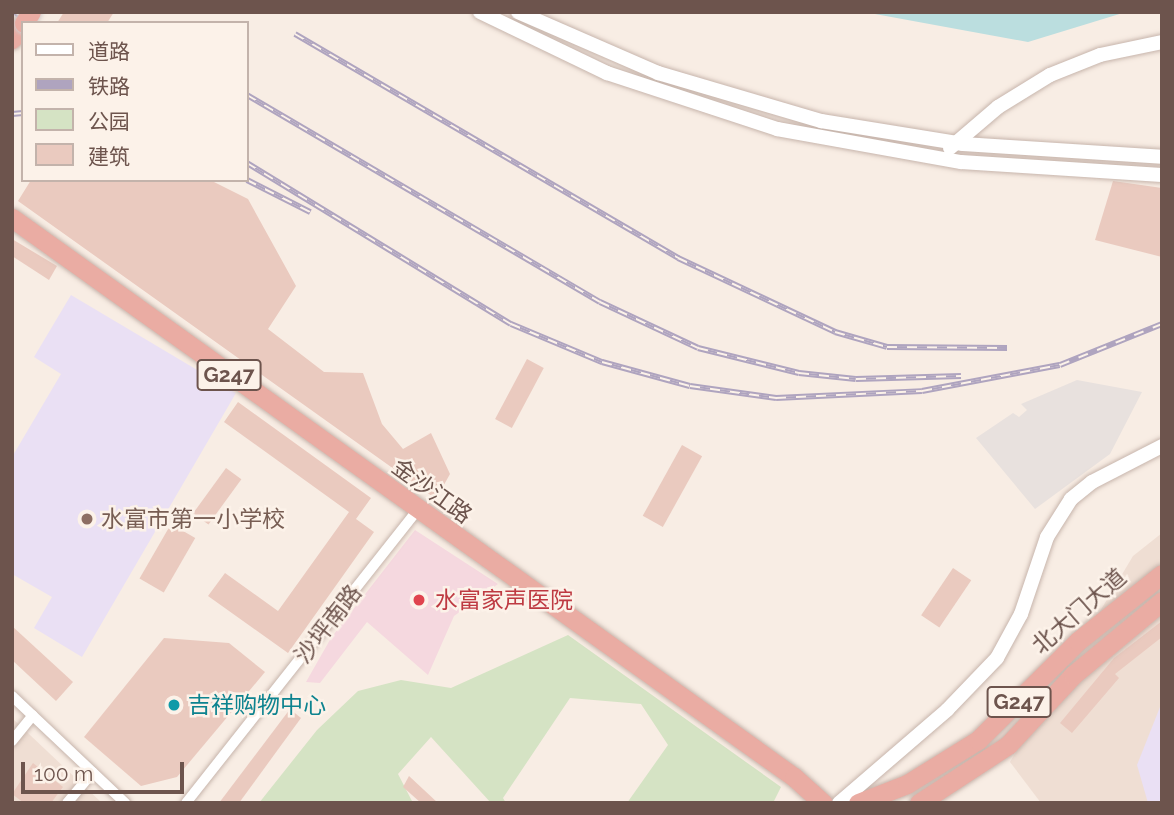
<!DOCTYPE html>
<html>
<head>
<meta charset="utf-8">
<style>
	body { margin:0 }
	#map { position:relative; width:1174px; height:815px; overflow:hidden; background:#f8ede4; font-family:Raleway,"Noto Sans SC",sans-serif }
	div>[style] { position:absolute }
	.residential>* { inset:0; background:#efded3 }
	.industrial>* { inset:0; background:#e8e1de }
	.education>* { inset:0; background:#eae0f4 }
	.medical>* { inset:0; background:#f5d8df }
	.green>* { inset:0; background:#d5e3c4 }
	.water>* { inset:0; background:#bbdedf }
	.building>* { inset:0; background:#eacabf; transform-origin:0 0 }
	.roads { filter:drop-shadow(0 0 2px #c7b5ac) drop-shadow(0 0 2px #c7b5ac) }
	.street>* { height:10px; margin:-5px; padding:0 5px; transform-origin:5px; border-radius:5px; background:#fff }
	.secondary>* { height:14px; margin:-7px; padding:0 7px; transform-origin:7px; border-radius:7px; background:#fff }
	.highway>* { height:19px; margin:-9.5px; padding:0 9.5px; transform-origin:9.5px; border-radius:9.5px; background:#eaaca3 }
	.rail>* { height:6px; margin-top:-3px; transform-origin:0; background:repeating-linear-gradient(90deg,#fcf2e9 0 10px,#afa4bf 0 20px); box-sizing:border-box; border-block:2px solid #afa4bf }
	.bridges { filter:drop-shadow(0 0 2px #d3ccca) drop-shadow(0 0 2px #d3ccca) }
	.highway-bridge>* { height:19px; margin:-9.5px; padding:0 9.5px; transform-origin:9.5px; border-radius:9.5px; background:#eaaca3 }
	.dots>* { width:19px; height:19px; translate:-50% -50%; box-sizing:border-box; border:4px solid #fcf2e9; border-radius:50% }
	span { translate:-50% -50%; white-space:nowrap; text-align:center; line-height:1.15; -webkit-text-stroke:5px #fcf2e9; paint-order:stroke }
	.shield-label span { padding:2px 5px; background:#fcf2e9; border:2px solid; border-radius:5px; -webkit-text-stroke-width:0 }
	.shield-label { font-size:21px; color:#6d544d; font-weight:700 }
	.street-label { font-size:23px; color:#6d544d }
	.education-label { font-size:23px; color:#785e54 }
	.left { translate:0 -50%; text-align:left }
	.health-label { font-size:23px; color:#be3a42 }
	.culture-label { font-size:23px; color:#0d838f }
	.frame { position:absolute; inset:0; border:14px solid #6d544d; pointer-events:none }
	.legend { position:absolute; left:21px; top:21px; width:228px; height:161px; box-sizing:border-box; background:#fcf2e9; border:2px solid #c3b3ab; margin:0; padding:9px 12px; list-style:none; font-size:21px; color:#6d544d }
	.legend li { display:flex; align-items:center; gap:14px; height:35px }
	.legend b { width:35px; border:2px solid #c3b3ab }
	.scale { position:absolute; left:21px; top:762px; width:163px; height:32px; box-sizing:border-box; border:4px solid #6d544d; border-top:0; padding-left:9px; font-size:21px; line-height:24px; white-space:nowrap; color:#6d544d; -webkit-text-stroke:5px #fcf2e9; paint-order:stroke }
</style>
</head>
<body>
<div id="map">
	<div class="residential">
		<i style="clip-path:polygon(1162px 533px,1162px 803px,1041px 803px,1010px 762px,1133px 556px)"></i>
		<i style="clip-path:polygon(12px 718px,102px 803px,12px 803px)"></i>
	</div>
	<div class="industrial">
		<i style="clip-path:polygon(1077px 380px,1142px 392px,1110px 454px,1035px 509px,976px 438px,1013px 413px,1019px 417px,1027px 410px,1021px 404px)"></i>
	</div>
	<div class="education">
		<i style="clip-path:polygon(71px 295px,236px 393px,82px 657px,34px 628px,52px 597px,12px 574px,12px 457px,61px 374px,34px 357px)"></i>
		<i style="clip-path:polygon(1162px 702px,1162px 803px,1148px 803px,1137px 765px)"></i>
	</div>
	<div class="medical">
		<i style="clip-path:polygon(415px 530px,498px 584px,454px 616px,428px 675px,367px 622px,320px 683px,306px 682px,331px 638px)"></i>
	</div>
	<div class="green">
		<i style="clip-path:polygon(568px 635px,781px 787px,773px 803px,627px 803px,668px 745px,641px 704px,570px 698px,503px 798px,506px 803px,491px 803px,431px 737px,398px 774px,413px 803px,259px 803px,317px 730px,358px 691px,401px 680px,451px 688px)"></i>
	</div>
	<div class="water">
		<i style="clip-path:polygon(864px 12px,1126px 12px,1028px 42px)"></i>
	</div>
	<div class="building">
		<i style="clip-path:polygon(64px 12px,114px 12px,107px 23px,57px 23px)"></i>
		<i style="clip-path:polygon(31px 180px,210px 180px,248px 199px,296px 286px,268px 329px,324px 372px,363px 373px,382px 424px,403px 449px,431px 433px,450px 474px,436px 499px,18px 201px)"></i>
		<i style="clip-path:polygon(1113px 181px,1162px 188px,1162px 257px,1095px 240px)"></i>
		<i style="clip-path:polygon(12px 239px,57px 266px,49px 280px,12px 256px)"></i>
		<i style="left:527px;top:359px;width:19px;height:68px;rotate:28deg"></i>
		<i style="clip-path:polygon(238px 402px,371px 498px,356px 519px,374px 532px,288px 653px,208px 596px,225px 573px,278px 611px,349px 512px,224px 422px)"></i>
		<i style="left:682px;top:445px;width:23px;height:81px;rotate:29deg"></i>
		<i style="left:226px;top:468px;width:19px;height:56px;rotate:36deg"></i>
		<i style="left:171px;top:524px;width:28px;height:63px;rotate:30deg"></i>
		<i style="left:953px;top:568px;width:22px;height:57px;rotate:34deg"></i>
		<i style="clip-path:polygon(1162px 621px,1162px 637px,1115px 674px,1119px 678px,1072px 733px,1060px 723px,1114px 658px)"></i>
		<i style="clip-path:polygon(12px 626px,73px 682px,56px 701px,12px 660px)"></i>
		<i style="clip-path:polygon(164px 638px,229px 643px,265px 672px,177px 777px,141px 786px,84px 737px)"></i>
		<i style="clip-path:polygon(290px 709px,301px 718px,239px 803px,219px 803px)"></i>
		<i style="clip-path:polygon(33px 763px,63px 787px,51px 803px,24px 803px,12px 794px)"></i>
		<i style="clip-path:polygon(409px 776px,438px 803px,421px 803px,403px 787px)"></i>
	</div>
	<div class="roads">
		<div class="street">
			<i style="left:12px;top:696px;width:156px;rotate:43.4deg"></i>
			<i style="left:12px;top:741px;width:33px;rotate:-51deg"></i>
			<i style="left:67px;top:803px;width:40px;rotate:-50deg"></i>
			<i style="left:186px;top:803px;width:373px;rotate:-51.7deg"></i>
		</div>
		<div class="secondary">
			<i style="left:480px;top:12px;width:141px;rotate:25.7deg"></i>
			<i style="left:607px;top:73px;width:179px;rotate:18.2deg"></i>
			<i style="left:777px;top:129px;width:187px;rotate:10.2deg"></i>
			<i style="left:961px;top:162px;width:201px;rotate:3.7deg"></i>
			<i style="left:518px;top:12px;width:153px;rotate:23.5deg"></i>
			<i style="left:658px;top:73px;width:170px;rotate:16.4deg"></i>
			<i style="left:821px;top:121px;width:144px;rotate:9.2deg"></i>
			<i style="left:963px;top:144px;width:199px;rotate:3.7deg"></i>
			<i style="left:950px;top:148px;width:63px;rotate:-40.5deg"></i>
			<i style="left:998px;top:107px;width:61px;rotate:-31.6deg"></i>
			<i style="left:1050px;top:75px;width:54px;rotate:-21.8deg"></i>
			<i style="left:1100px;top:55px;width:63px;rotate:-11.8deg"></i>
			<i style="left:839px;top:803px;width:143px;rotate:-40.7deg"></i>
			<i style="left:947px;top:710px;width:72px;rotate:-46.1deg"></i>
			<i style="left:997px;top:658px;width:50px;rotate:-61.4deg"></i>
			<i style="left:1021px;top:614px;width:81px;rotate:-71.3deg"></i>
			<i style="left:1047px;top:537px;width:45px;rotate:-57.7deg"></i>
			<i style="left:1071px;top:499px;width:27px;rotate:-39deg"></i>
			<i style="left:1092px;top:482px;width:79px;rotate:-27.2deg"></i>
		</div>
		<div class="highway">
			<i style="left:12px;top:39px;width:19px;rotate:-54deg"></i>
			<i style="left:12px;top:218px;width:961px;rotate:35.56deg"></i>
			<i style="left:794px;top:777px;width:39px;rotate:42deg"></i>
			<i style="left:858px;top:803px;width:53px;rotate:-21.2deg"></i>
			<i style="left:907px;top:784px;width:84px;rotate:-31.8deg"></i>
			<i style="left:978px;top:740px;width:141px;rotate:-44.7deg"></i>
			<i style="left:1078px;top:641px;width:107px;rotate:-38.6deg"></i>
			<i style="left:919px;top:803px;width:106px;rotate:-33.1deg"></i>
			<i style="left:1008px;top:745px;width:96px;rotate:-47.1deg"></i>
			<i style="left:1073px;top:675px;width:116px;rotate:-39.7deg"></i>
		</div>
	</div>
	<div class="rail">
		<i style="left:15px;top:12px;width:18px;rotate:38deg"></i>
		<i style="left:295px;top:34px;width:444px;rotate:30.3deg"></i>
		<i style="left:678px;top:258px;width:174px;rotate:25.2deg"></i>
		<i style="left:835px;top:332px;width:54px;rotate:16.1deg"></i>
		<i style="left:887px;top:347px;width:120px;rotate:0.5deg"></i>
		<i style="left:247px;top:95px;width:409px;rotate:30.4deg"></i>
		<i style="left:600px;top:302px;width:108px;rotate:25.1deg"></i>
		<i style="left:698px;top:348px;width:104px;rotate:13.9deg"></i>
		<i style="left:799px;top:373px;width:57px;rotate:6deg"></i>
		<i style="left:856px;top:379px;width:105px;rotate:-1.6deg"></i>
		<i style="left:12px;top:114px;width:11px;rotate:-5deg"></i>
		<i style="left:247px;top:163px;width:309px;rotate:31.4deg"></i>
		<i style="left:511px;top:324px;width:99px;rotate:22.7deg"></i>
		<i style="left:602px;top:362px;width:91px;rotate:15.3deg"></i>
		<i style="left:690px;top:386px;width:87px;rotate:7.9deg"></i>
		<i style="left:776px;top:398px;width:146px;rotate:-2.7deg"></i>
		<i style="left:922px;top:391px;width:140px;rotate:-10.7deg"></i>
		<i style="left:1060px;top:365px;width:110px;rotate:-21.9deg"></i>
		<i style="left:247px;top:180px;width:71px;rotate:26.9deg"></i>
	</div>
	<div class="bridges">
		<div class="highway-bridge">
			<i style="left:24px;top:23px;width:13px;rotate:-58deg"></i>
		</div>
	</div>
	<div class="dots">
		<i style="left:87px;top:519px;background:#8d6e63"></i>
		<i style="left:419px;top:600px;background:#e0444e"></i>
		<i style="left:174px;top:705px;background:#0f9aa8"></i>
	</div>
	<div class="shield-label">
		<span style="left:229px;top:375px">G247</span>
		<span style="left:1019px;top:702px">G247</span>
	</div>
	<div class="street-label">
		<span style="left:432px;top:491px;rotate:36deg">金沙江路</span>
		<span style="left:1079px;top:611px;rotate:-41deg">北大门大道</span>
		<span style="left:328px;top:624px;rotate:-52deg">沙坪南路</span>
	</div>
	<div class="education-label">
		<span class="left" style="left:101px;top:519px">水富市第一小学校</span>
	</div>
	<div class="health-label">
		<span class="left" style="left:435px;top:600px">水富家声医院</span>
	</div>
	<div class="culture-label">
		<span class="left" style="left:188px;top:705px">吉祥购物中心</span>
	</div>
	<div class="frame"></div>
	<ul class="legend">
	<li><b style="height:9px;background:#fff"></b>道路</li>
	<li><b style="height:9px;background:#afa4bf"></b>铁路</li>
	<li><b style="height:19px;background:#d5e3c4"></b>公园</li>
	<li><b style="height:19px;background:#eacabf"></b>建筑</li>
	</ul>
	<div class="scale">100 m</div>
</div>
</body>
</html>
